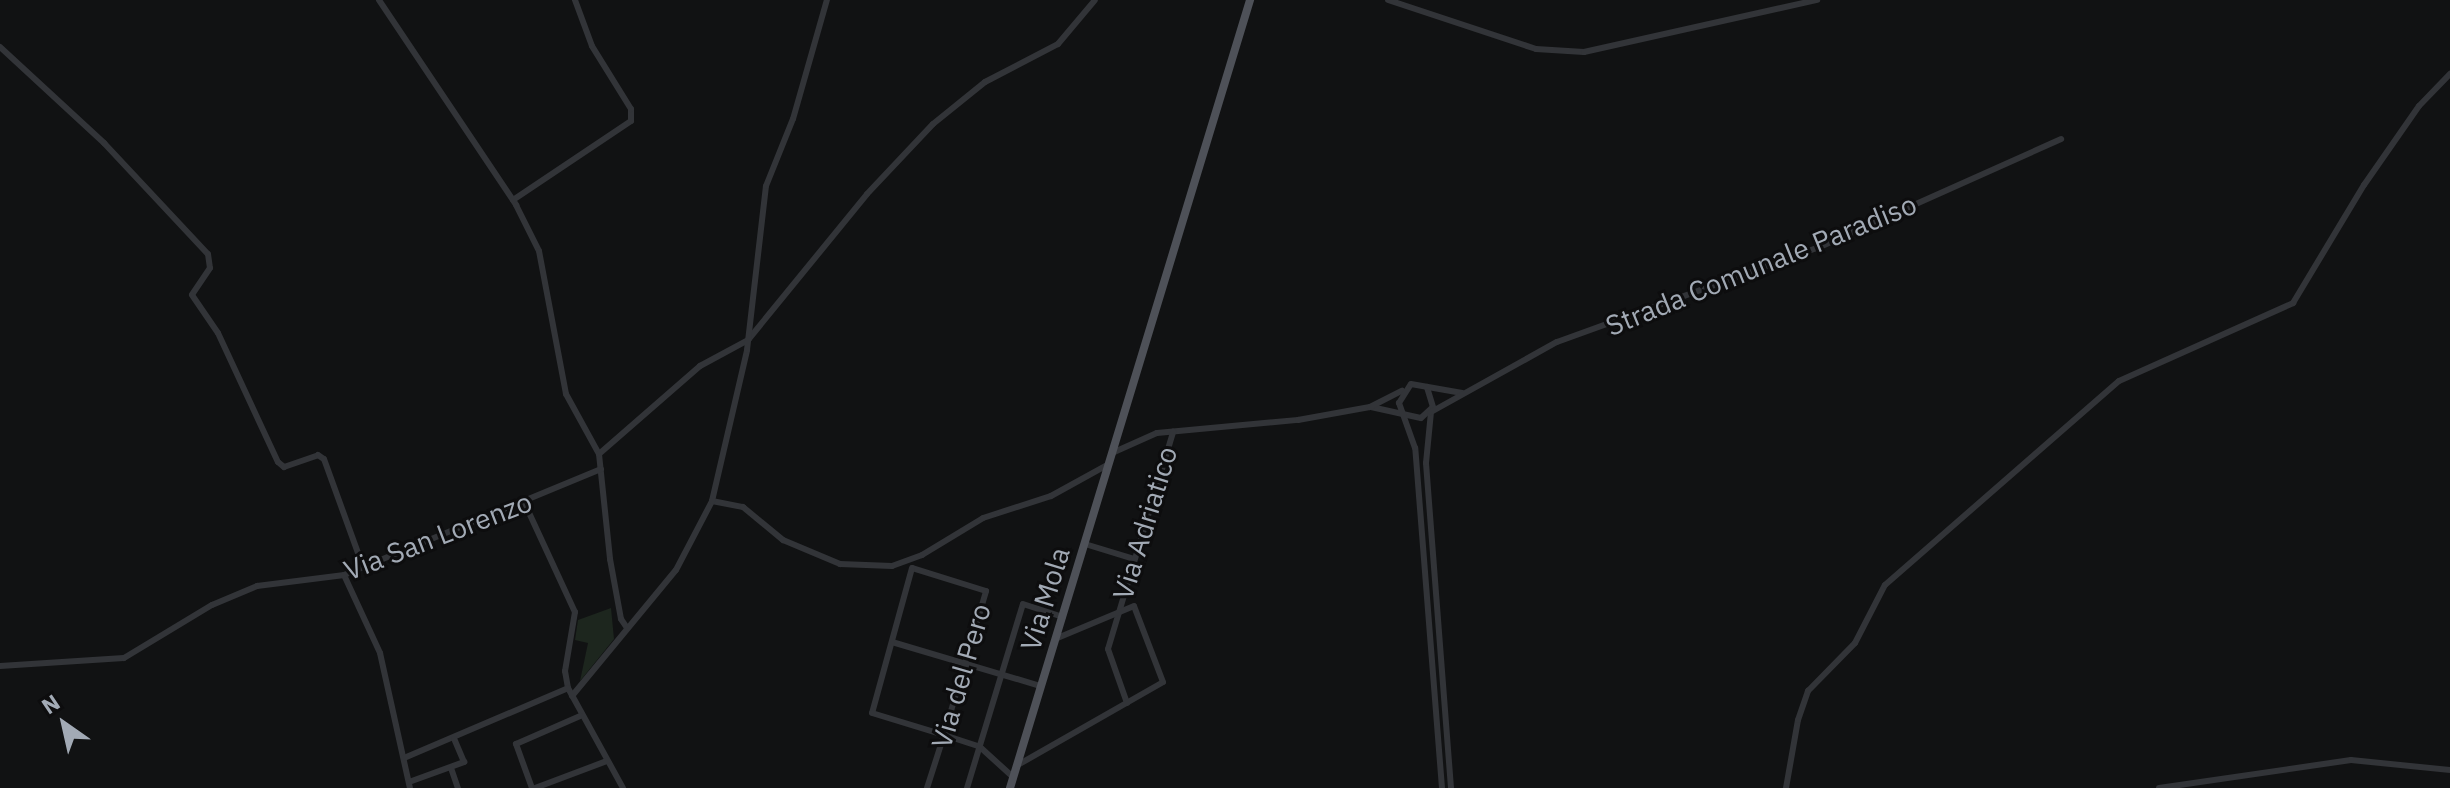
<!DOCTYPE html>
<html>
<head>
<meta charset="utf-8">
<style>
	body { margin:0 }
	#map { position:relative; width:2450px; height:788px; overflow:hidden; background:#111213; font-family:"IBM Plex Sans",sans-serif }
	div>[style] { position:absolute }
	.green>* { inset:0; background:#1d261e }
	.minor>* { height:6px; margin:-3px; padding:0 3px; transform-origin:3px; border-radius:3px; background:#323438 }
	.major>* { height:8px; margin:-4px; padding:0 4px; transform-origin:4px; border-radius:4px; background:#4e5158 }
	span { translate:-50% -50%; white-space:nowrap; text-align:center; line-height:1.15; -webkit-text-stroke:6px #0d0d0e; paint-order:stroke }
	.street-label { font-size:28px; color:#a2aab5 }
	.north { position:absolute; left:24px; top:684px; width:80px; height:80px; -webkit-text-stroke:6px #0d0d0e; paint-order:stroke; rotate:326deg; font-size:22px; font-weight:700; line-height:32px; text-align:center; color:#a2aab5 }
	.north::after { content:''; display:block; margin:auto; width:28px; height:36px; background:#a2aab5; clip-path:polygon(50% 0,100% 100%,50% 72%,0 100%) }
</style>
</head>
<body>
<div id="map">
	<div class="green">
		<i style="clip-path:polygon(611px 608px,614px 639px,580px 681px,588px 643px,575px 640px,578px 620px)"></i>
	</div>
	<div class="minor">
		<i style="left:379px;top:0;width:247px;rotate:56.2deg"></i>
		<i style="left:516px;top:205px;width:51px;rotate:63.4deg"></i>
		<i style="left:539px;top:251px;width:146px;rotate:79.3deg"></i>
		<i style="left:566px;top:394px;width:68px;rotate:61.2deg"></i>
		<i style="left:599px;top:454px;width:106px;rotate:84deg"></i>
		<i style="left:610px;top:559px;width:61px;rotate:79.6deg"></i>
		<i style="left:621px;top:619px;width:11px;rotate:56deg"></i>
		<i style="left:1388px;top:0;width:156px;rotate:18.3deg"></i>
		<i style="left:1536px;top:49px;width:48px;rotate:3.6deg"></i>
		<i style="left:1584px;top:52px;width:239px;rotate:-12.6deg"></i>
		<i style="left:0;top:47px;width:142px;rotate:42.7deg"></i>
		<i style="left:104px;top:143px;width:152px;rotate:46.9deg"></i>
		<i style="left:208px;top:254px;width:14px;rotate:82deg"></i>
		<i style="left:210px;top:268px;width:32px;rotate:124deg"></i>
		<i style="left:192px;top:295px;width:46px;rotate:55.6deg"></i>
		<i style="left:218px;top:333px;width:142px;rotate:65.1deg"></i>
		<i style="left:278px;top:462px;width:8px;rotate:40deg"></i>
		<i style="left:284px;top:467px;width:36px;rotate:-19deg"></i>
		<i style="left:318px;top:455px;width:7px;rotate:34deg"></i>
		<i style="left:324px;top:459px;width:115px;rotate:70.1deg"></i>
		<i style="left:513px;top:200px;width:142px;rotate:-33.8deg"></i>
		<i style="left:631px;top:121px;width:12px;rotate:-90deg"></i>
		<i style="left:631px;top:109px;width:74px;rotate:-121.8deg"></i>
		<i style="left:592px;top:46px;width:49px;rotate:-110.3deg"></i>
		<i style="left:1371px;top:407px;width:51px;rotate:12.4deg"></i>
		<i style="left:1421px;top:418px;width:16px;rotate:-43deg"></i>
		<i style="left:1433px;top:407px;width:21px;rotate:-107deg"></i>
		<i style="left:1112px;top:453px;width:49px;rotate:-24deg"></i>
		<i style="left:1157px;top:433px;width:142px;rotate:-5.3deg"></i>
		<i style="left:1298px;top:420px;width:73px;rotate:-10.2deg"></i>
		<i style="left:1370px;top:407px;width:36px;rotate:-27deg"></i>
		<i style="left:599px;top:454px;width:134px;rotate:-41.1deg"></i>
		<i style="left:700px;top:366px;width:55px;rotate:-28.4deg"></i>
		<i style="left:748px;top:340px;width:188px;rotate:-50.8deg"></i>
		<i style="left:867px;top:194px;width:96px;rotate:-46.7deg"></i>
		<i style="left:933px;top:124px;width:67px;rotate:-38.9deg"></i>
		<i style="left:985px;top:82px;width:82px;rotate:-27.5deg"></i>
		<i style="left:1058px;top:44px;width:57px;rotate:-49.9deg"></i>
		<i style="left:712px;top:501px;width:32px;rotate:11deg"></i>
		<i style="left:743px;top:507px;width:52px;rotate:39.5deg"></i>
		<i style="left:783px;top:540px;width:62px;rotate:22.8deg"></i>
		<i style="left:840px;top:564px;width:52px;rotate:2.2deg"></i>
		<i style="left:892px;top:566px;width:32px;rotate:-20deg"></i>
		<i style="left:922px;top:555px;width:71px;rotate:-31.2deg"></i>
		<i style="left:983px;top:518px;width:71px;rotate:-17.9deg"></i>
		<i style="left:1051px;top:496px;width:66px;rotate:-28.9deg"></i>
		<i style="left:525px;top:504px;width:119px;rotate:65.2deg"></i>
		<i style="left:575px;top:612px;width:60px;rotate:99.6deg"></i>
		<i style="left:565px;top:671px;width:17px;rotate:80deg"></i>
		<i style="left:568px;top:688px;width:114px;rotate:61.2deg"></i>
		<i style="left:1085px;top:544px;width:51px;rotate:17deg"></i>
		<i style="left:344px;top:575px;width:86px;rotate:65.2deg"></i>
		<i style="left:380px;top:653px;width:138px;rotate:77.5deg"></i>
		<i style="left:892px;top:642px;width:155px;rotate:16.5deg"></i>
		<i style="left:0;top:666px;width:124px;rotate:-3.7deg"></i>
		<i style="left:124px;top:658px;width:103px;rotate:-31.1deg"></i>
		<i style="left:212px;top:605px;width:49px;rotate:-22.9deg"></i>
		<i style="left:257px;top:586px;width:88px;rotate:-7.2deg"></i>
		<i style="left:344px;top:575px;width:278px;rotate:-22.4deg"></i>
		<i style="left:572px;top:696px;width:163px;rotate:-50.5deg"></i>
		<i style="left:676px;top:570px;width:78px;rotate:-62.4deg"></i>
		<i style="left:712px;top:501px;width:155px;rotate:-76.9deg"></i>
		<i style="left:747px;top:350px;width:165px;rotate:-83.4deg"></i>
		<i style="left:766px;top:186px;width:72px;rotate:-68.1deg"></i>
		<i style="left:793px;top:119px;width:124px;rotate:-74.1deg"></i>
		<i style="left:1127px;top:703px;width:57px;rotate:-109.4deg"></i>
		<i style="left:1108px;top:649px;width:227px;rotate:-73.3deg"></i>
		<i style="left:404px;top:758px;width:178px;rotate:-23.1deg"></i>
		<i style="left:1016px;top:766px;width:169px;rotate:-29.7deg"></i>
		<i style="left:1163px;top:682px;width:81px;rotate:-110.9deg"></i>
		<i style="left:1134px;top:606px;width:83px;rotate:157.4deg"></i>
		<i style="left:451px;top:768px;width:21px;rotate:71deg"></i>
		<i style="left:409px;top:782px;width:59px;rotate:-20deg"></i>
		<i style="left:464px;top:762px;width:25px;rotate:-113deg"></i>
		<i style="left:532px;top:788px;width:47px;rotate:-110deg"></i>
		<i style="left:516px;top:744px;width:70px;rotate:-23.6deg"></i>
		<i style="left:535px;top:788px;width:77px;rotate:-20.6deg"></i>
		<i style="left:927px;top:788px;width:56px;rotate:-72.2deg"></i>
		<i style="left:944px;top:735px;width:150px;rotate:-73.7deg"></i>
		<i style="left:986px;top:591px;width:77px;rotate:-162.7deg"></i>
		<i style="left:912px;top:568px;width:150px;rotate:105.4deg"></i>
		<i style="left:872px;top:713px;width:75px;rotate:17deg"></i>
		<i style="left:944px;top:735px;width:38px;rotate:18deg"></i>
		<i style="left:980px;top:747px;width:45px;rotate:42.3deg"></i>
		<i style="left:967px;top:788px;width:192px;rotate:-73.1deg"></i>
		<i style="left:1023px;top:604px;width:42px;rotate:18deg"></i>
		<i style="left:1442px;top:788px;width:341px;rotate:-94.5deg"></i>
		<i style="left:1415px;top:448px;width:48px;rotate:-109.6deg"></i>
		<i style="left:1399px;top:403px;width:22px;rotate:-58deg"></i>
		<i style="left:1411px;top:384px;width:52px;rotate:10deg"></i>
		<i style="left:1451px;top:788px;width:326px;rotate:-94.4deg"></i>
		<i style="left:1426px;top:463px;width:51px;rotate:-84.4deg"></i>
		<i style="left:1431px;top:412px;width:144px;rotate:-29.1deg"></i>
		<i style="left:1557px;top:342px;width:282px;rotate:-19.9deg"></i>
		<i style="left:1822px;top:246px;width:262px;rotate:-24.1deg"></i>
		<i style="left:1786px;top:788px;width:69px;rotate:-80deg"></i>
		<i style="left:1798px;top:720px;width:31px;rotate:-71deg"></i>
		<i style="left:1808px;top:691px;width:67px;rotate:-45.6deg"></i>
		<i style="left:1855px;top:643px;width:65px;rotate:-62.7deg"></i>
		<i style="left:1885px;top:585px;width:310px;rotate:-41.1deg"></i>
		<i style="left:2119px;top:381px;width:191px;rotate:-24.1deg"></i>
		<i style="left:2293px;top:303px;width:138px;rotate:-59deg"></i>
		<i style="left:2364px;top:185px;width:96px;rotate:-55.2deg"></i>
		<i style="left:2419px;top:106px;width:45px;rotate:-45.9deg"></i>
		<i style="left:2159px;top:788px;width:194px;rotate:-8.3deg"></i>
		<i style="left:2351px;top:760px;width:100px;rotate:5.8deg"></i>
	</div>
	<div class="major">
		<i style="left:1010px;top:788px;width:824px;rotate:-73.06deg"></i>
	</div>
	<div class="street-label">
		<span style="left:1761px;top:265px;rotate:-22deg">Strada Comunale Paradiso</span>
		<span style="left:1145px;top:523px;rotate:-73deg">Via Adriatico</span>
		<span style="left:438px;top:536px;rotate:-21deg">Via San Lorenzo</span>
		<span style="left:1045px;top:599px;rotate:-73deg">Via Mola</span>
		<span style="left:961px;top:676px;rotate:-74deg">Via del Pero</span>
	</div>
	<div class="north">N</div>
</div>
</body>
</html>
